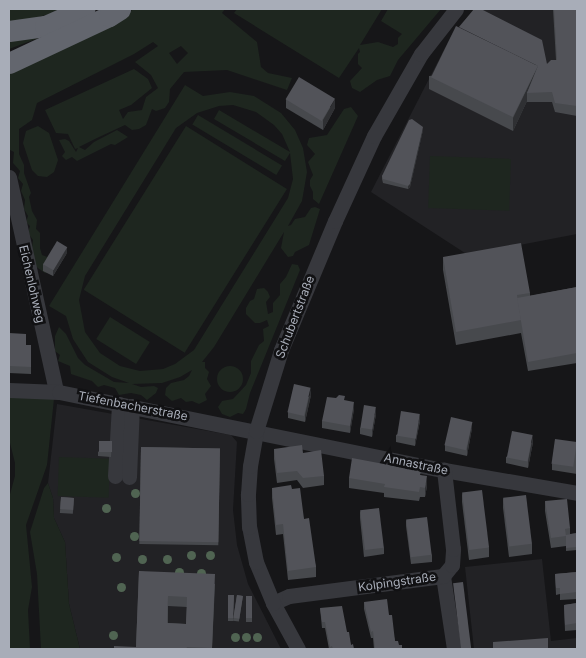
<!DOCTYPE html>
<html>
<head>
<meta charset="utf-8">
<style>
	body { margin:0 }
	#map { position:relative; width:586px; height:658px; overflow:hidden; background:#161618; font-family:Inter,sans-serif }
	div>[style] { position:absolute }
	.built>* { inset:0; background:#222225 }
	.green>* { inset:0; background:#1e261f; transform-origin:0 0 }
	.round { border-radius:50% }
	.minor>* { height:15px; margin:-7.5px; padding:0 7.5px; transform-origin:7.5px; border-radius:7.5px; background:#37383d }
	.highway>* { height:21px; margin:-10.5px; padding:0 10.5px; transform-origin:10.5px; border-radius:10.5px; background:#63666e }
	.trees>* { width:9px; height:9px; margin:-4.5px; border-radius:50%; background:#506452 }
	.wall>* { inset:0; background:#47494d; transform-origin:0 0 }
	.shaded-wall>* { inset:0; background:#2f3033 }
	.building>* { inset:0; background:#525359; transform-origin:0 0 }
	span { translate:-50% -50%; white-space:nowrap; text-align:center; line-height:1.15; -webkit-text-stroke:5px #111113; paint-order:stroke }
	.street-label { font-size:12px; color:#a8adb8 }
	.frame { position:absolute; inset:0; border:10px solid #a8adb8; pointer-events:none }
</style>
</head>
<body>
<div id="map">
	<div class="built">
		<i style="clip-path:polygon(475px 9px,577px 9px,577px 234px,468px 255px,371px 192px,452px 34px)"></i>
		<i style="clip-path:polygon(57px 404px,231px 435px,237px 442px,233px 510px,237px 545px,248px 584px,281px 649px,80px 649px,69px 604px,65px 542px,54px 518px,53px 498px,48px 483px)"></i>
		<i style="clip-path:polygon(542px 559px,551px 641px,577px 638px,577px 649px,474px 649px,465px 567px)"></i>
	</div>
	<div class="green">
		<i style="clip-path:polygon(9px 9px,68px 9px,9px 25px)"></i>
		<i style="clip-path:polygon(evenodd,134px 9px,225px 9px,222px 13px,257px 42px,261px 67px,268px 73px,292px 78px,287px 90px,227px 70px,184px 72px,170px 89px,169px 102px,165px 108px,156px 111px,152px 109px,146px 125px,139px 129px,132px 130px,125px 125px,97px 138px,79px 147px,85px 150px,94px 142px,117px 130px,128px 137px,115px 145px,111px 144px,77px 161px,72px 157px,66px 160px,62px 156px,65px 152px,59px 140px,65px 139px,69px 141px,76px 152px,78px 148px,75px 149px,68px 134px,56px 133px,45px 110px,134px 69px,148px 79px,152px 88px,131px 105px,119px 110px,123px 119px,128px 112px,142px 110px,146px 97px,158px 88px,151px 75px,135px 62px,158px 46px,153px 42px,134px 54px,37px 103px,32px 120px,19px 129px,19px 154px,24px 165px,24px 173px,31px 193px,29px 197px,32px 211px,37px 220px,36px 229px,40px 233px,40px 248px,42px 255px,50px 258px,49px 272px,45px 273px,35px 266px,32px 248px,33px 240px,28px 233px,30px 226px,26px 222px,28px 216px,24px 209px,25px 200px,21px 191px,23px 184px,18px 178px,20px 171px,13px 163px,14px 152px,10px 150px,9px 66px,117px 19px,134px 9px,181px 46px,188px 53px,177px 64px,169px 53px,181px 46px)"></i>
		<i style="clip-path:polygon(237px 9px,382px 9px,360px 45px,378px 42px,393px 47px,398px 44px,398px 38px,402px 34px,381px 21px,388px 9px,441px 9px,398px 60px,390px 76px,377px 80px,360px 92px,352px 88px,350px 81px,362px 68px,358px 64px,358px 54px,360px 52px,359px 48px,339px 78px,234px 13px)"></i>
		<i style="clip-path:polygon(55px 32px,9px 49px,9px 37px)"></i>
		<i style="clip-path:polygon(evenodd,185px 85px,203px 96px,230px 92px,254px 96px,281px 113px,295px 130px,303px 148px,307px 172px,302px 201px,288px 226px,291px 225px,295px 219px,305px 217px,311px 208px,315px 207px,320px 209px,309px 245px,295px 252px,293px 256px,288px 257px,281px 248px,284px 232px,214px 347px,202px 362px,205px 362px,205px 368px,209px 372px,207px 379px,211px 386px,205px 394px,207px 400px,199px 404px,192px 401px,186px 402px,181px 398px,172px 401px,165px 395px,166px 388px,171px 383px,184px 380px,189px 376px,192px 370px,180px 377px,162px 383px,132px 384px,141px 387px,154px 386px,158px 388px,156px 393px,147px 400px,141px 395px,131px 393px,119px 395px,115px 388px,104px 385px,98px 387px,92px 381px,71px 374px,70px 366px,58px 361px,60px 355px,55px 351px,55px 336px,59px 327px,66px 334px,78px 358px,85px 365px,114px 382px,129px 383px,112px 377px,88px 362px,73px 339px,66px 316px,49px 306px,185px 85px,233px 105px,256px 112px,274px 125px,282px 134px,290px 152px,219px 110px,214px 119px,285px 161px,290px 153px,293px 179px,288px 198px,194px 350px,175px 364px,163px 369px,140px 371px,120px 366px,100px 353px,85px 332px,79px 300px,85px 276px,176px 128px,197px 113px,219px 106px,233px 105px)"></i>
		<i style="clip-path:polygon(351px 107px,358px 116px,319px 204px,313px 199px,313px 192px,310px 186px,310px 180px,313px 175px,308px 162px,315px 154px,307px 145px,309px 138px,327px 135px,344px 109px)"></i>
		<i style="left:198px;top:115px;width:98px;height:11px;rotate:31deg"></i>
		<i style="clip-path:polygon(38px 126px,49px 133px,58px 160px,54px 172px,47px 177px,38px 176px,32px 170px,23px 143px,26px 131px)"></i>
		<i style="left:186px;top:126px;width:119px;height:193px;rotate:32deg"></i>
		<i style="left:430px;top:156px;width:81px;height:52px;rotate:2deg"></i>
		<i style="clip-path:polygon(292px 264px,298px 265px,300px 270px,250px 393px,246px 409px,243px 414px,238px 413px,230px 417px,222px 414px,218px 407px,222px 401px,233px 399px,246px 385px,251px 373px,251px 361px,259px 345px,264px 341px,263px 329px,269px 326px,267px 320px,260px 323px,255px 323px,246px 314px,246px 308px,250px 301px,254px 299px,257px 289px,264px 288px,268px 292px,270px 297px,266px 302px,268px 314px,273px 312px,273px 303px,280px 295px,280px 284px,286px 277px)"></i>
		<i style="left:110px;top:317px;width:47px;height:26px;rotate:32deg"></i>
		<i class="round" style="left:217px;top:366px;width:26px;height:26px"></i>
		<i style="clip-path:polygon(28px 397px,54px 399px,47px 465px,26px 525px,32px 587px,28px 610px,30px 649px,9px 649px,9px 498px,15px 476px,15px 463px,9px 439px,9px 398px)"></i>
		<i style="left:59px;top:457px;width:51px;height:39px;rotate:2deg"></i>
		<i style="clip-path:polygon(48px 483px,53px 498px,54px 518px,65px 542px,69px 604px,80px 649px,41px 649px,37px 574px,30px 532px,44px 488px)"></i>
	</div>
	<div class="minor">
		<i style="left:9px;top:177px;width:219px;rotate:77.6deg"></i>
		<i style="left:9px;top:390px;width:50px;rotate:2.3deg"></i>
		<i style="left:59px;top:392px;width:393px;rotate:11.5deg"></i>
		<i style="left:444px;top:470px;width:135px;rotate:9.8deg"></i>
		<i style="left:115px;top:476px;width:72px;rotate:-86.8deg"></i>
		<i style="left:129px;top:477px;width:71px;rotate:-87.6deg"></i>
		<i style="left:443px;top:576px;width:74px;rotate:81.4deg"></i>
		<i style="left:273px;top:603px;width:17px;rotate:-24deg"></i>
		<i style="left:289px;top:596px;width:155px;rotate:-7.4deg"></i>
		<i style="left:443px;top:576px;width:14px;rotate:-51deg"></i>
		<i style="left:452px;top:565px;width:16px;rotate:-86deg"></i>
		<i style="left:453px;top:549px;width:80px;rotate:-96.5deg"></i>
		<i style="left:298px;top:649px;width:52px;rotate:-118.5deg"></i>
		<i style="left:273px;top:603px;width:44px;rotate:-112.5deg"></i>
		<i style="left:256px;top:562px;width:36px;rotate:-101deg"></i>
		<i style="left:249px;top:527px;width:33px;rotate:-92deg"></i>
		<i style="left:248px;top:494px;width:28px;rotate:-86deg"></i>
		<i style="left:250px;top:466px;width:36px;rotate:-80deg"></i>
		<i style="left:256px;top:431px;width:85px;rotate:-72.8deg"></i>
		<i style="left:281px;top:350px;width:140px;rotate:-67.3deg"></i>
		<i style="left:335px;top:221px;width:94px;rotate:-65.4deg"></i>
		<i style="left:374px;top:136px;width:95px;rotate:-60.2deg"></i>
		<i style="left:421px;top:54px;width:57px;rotate:-52.1deg"></i>
	</div>
	<div class="highway">
		<i style="left:9px;top:31px;width:36px;rotate:-8deg"></i>
		<i style="left:45px;top:26px;width:43px;rotate:-23.6deg"></i>
		<i style="left:9px;top:63px;width:110px;rotate:-25.2deg"></i>
		<i style="left:109px;top:16px;width:13px;rotate:-32deg"></i>
	</div>
	<div class="trees">
		<i style="left:135px;top:493px"></i>
		<i style="left:106px;top:508px"></i>
		<i style="left:134px;top:536px"></i>
		<i style="left:191px;top:555px"></i>
		<i style="left:210px;top:555px"></i>
		<i style="left:116px;top:557px"></i>
		<i style="left:142px;top:559px"></i>
		<i style="left:167px;top:559px"></i>
		<i style="left:179px;top:572px"></i>
		<i style="left:201px;top:573px"></i>
		<i style="left:121px;top:587px"></i>
		<i style="left:113px;top:635px"></i>
		<i style="left:235px;top:637px"></i>
		<i style="left:246px;top:637px"></i>
		<i style="left:257px;top:637px"></i>
	</div>
	<div class="wall">
		<i style="clip-path:polygon(553px 9px,577px 9px,577px 116px,555px 112px,552px 102px,527px 102px,527px 101px,513px 131px,429px 89px,429px 76px,547px 64px,556px 60px)"></i>
		<i style="clip-path:polygon(286px 99px,335px 108px,323px 130px,286px 108px)"></i>
		<i style="clip-path:polygon(423px 130px,410px 187px,408px 189px,383px 183px,382px 179px,382px 176px)"></i>
		<i style="clip-path:polygon(67px 253px,53px 276px,43px 271px,43px 264px)"></i>
		<i style="clip-path:polygon(443px 257px,530px 293px,530px 296px,577px 287px,577px 363px,528px 371px,521px 333px,456px 345px,443px 270px)"></i>
		<i style="clip-path:polygon(9px 333px,26px 345px,31px 345px,31px 374px,9px 373px)"></i>
		<i style="clip-path:polygon(311px 395px,305px 422px,288px 418px,288px 412px)"></i>
		<i style="clip-path:polygon(345px 401px,354px 409px,350px 433px,322px 428px,322px 421px)"></i>
		<i style="clip-path:polygon(376px 414px,372px 437px,360px 434px,360px 428px)"></i>
		<i style="clip-path:polygon(420px 421px,415px 446px,396px 442px,396px 435px)"></i>
		<i style="clip-path:polygon(472px 428px,467px 456px,445px 451px,445px 445px)"></i>
		<i style="clip-path:polygon(112px 441px,111px 457px,98px 456px,98px 452px)"></i>
		<i style="clip-path:polygon(533px 442px,528px 468px,506px 463px,506px 457px)"></i>
		<i style="clip-path:polygon(577px 442px,577px 474px,552px 470px,552px 464px)"></i>
		<i style="left:141px;top:447px;width:79px;height:97px;rotate:1deg"></i>
		<i style="clip-path:polygon(274px 449px,303px 453px,324px 476px,324px 485px,303px 488px,297px 480px,277px 483px,274px 459px)"></i>
		<i style="clip-path:polygon(421px 475px,427px 486px,425px 497px,420px 497px,419px 501px,384px 497px,384px 493px,349px 488px,349px 478px)"></i>
		<i style="clip-path:polygon(272px 488px,292px 489px,304px 519px,316px 567px,316px 577px,288px 580px,283px 534px,276px 535px,272px 498px)"></i>
		<i style="clip-path:polygon(462px 493px,489px 548px,489px 557px,469px 560px,462px 502px)"></i>
		<i style="left:61px;top:497px;width:13px;height:16px;rotate:4deg"></i>
		<i style="clip-path:polygon(503px 498px,532px 544px,532px 554px,509px 557px,503px 508px)"></i>
		<i style="clip-path:polygon(545px 501px,570px 528px,570px 534px,577px 533px,577px 550px,566px 551px,566px 546px,551px 548px,545px 511px)"></i>
		<i style="clip-path:polygon(360px 511px,384px 548px,384px 554px,364px 557px,360px 518px)"></i>
		<i style="clip-path:polygon(406px 520px,432px 555px,432px 562px,411px 564px,406px 526px)"></i>
		<i style="clip-path:polygon(evenodd,139px 571px,215px 584px,212px 649px,114px 649px,136px 647px,139px 571px,168px 606px,187px 607px,186px 624px,168px 623px,168px 606px)"></i>
		<i style="clip-path:polygon(577px 572px,577px 599px,560px 600px,560px 594px,556px 595px,555px 574px)"></i>
		<i style="clip-path:polygon(228px 595px,234px 595px,233px 621px,228px 621px)"></i>
		<i style="left:237px;top:595px;width:6px;height:26px;rotate:9deg"></i>
		<i style="left:246px;top:596px;width:6px;height:26px"></i>
		<i style="clip-path:polygon(364px 602px,389px 615px,395px 641px,402px 649px,374px 649px,373px 638px,371px 638px,364px 609px)"></i>
		<i style="clip-path:polygon(577px 603px,577px 630px,565px 631px,564px 605px)"></i>
		<i style="clip-path:polygon(320px 608px,347px 632px,351px 645px,354px 649px,329px 649px,325px 628px,322px 628px)"></i>
	</div>
	<div class="shaded-wall">
		<i style="clip-path:polygon(538px 66px,527px 93px,527px 101px,513px 131px,513px 118px)"></i>
		<i style="clip-path:polygon(335px 99px,335px 108px,323px 130px,323px 120px)"></i>
		<i style="clip-path:polygon(423px 127px,423px 130px,410px 187px,408px 189px,408px 186px)"></i>
		<i style="clip-path:polygon(67px 247px,67px 253px,53px 276px,53px 270px)"></i>
		<i style="clip-path:polygon(311px 388px,311px 395px,305px 422px,305px 415px)"></i>
		<i style="clip-path:polygon(354px 402px,354px 409px,350px 433px,350px 426px)"></i>
		<i style="clip-path:polygon(376px 407px,376px 414px,372px 437px,372px 430px)"></i>
		<i style="clip-path:polygon(420px 414px,420px 421px,415px 446px,415px 439px)"></i>
		<i style="clip-path:polygon(472px 422px,472px 428px,467px 456px,467px 449px)"></i>
		<i style="clip-path:polygon(533px 435px,533px 442px,528px 468px,528px 461px)"></i>
		<i style="clip-path:polygon(427px 476px,427px 486px,425px 497px,425px 488px)"></i>
	</div>
	<div class="building">
		<i style="clip-path:polygon(474px 9px,481px 9px,542px 40px,547px 64px,551px 60px,557px 60px,554px 9px,577px 9px,577px 106px,555px 103px,552px 92px,527px 93px,538px 66px,459px 27px)"></i>
		<i style="left:456px;top:26px;width:91px;height:57px;rotate:26deg"></i>
		<i style="left:299px;top:77px;width:42px;height:26px;rotate:31deg"></i>
		<i style="clip-path:polygon(412px 119px,423px 127px,410px 184px,408px 186px,383px 179px,382px 176px,409px 120px)"></i>
		<i style="left:57px;top:241px;width:12px;height:27px;rotate:31deg"></i>
		<i style="clip-path:polygon(521px 243px,530px 293px,517px 295px,521px 320px,456px 332px,443px 257px)"></i>
		<i style="clip-path:polygon(577px 287px,577px 353px,528px 362px,517px 298px)"></i>
		<i style="clip-path:polygon(9px 333px,26px 334px,26px 345px,31px 345px,31px 367px,9px 366px)"></i>
		<i style="left:294px;top:384px;width:17px;height:29px;rotate:13deg"></i>
		<i style="clip-path:polygon(339px 395px,345px 396px,344px 400px,354px 402px,350px 426px,322px 421px,327px 397px,336px 398px)"></i>
		<i style="left:364px;top:405px;width:12px;height:23px;rotate:9deg"></i>
		<i style="left:401px;top:411px;width:19px;height:25px;rotate:9deg"></i>
		<i style="left:451px;top:417px;width:22px;height:29px;rotate:13deg"></i>
		<i style="left:512px;top:431px;width:21px;height:27px;rotate:11deg"></i>
		<i style="left:555px;top:439px;width:22px;height:25px;rotate:8deg"></i>
		<i style="left:99px;top:441px;width:13px;height:11px"></i>
		<i style="clip-path:polygon(302px 445px,303px 453px,321px 450px,324px 476px,303px 478px,297px 471px,277px 473px,274px 449px)"></i>
		<i style="left:141px;top:447px;width:79px;height:94px;rotate:1deg"></i>
		<i style="clip-path:polygon(352px 458px,421px 471px,420px 475px,427px 476px,425px 488px,420px 487px,419px 492px,384px 487px,385px 484px,349px 478px)"></i>
		<i style="clip-path:polygon(291px 485px,292px 489px,300px 488px,304px 519px,309px 518px,316px 567px,288px 571px,283px 524px,276px 525px,272px 488px)"></i>
		<i style="left:482px;top:490px;width:58px;height:20px;rotate:83deg"></i>
		<i style="left:526px;top:495px;width:49px;height:23px;rotate:83deg"></i>
		<i style="left:61px;top:497px;width:13px;height:12px;rotate:4deg"></i>
		<i style="clip-path:polygon(567px 499px,570px 528px,565px 529px,566px 536px,551px 538px,545px 501px)"></i>
		<i style="left:379px;top:508px;width:40px;height:19px;rotate:83deg"></i>
		<i style="left:427px;top:517px;width:38px;height:21px;rotate:83deg"></i>
		<i style="clip-path:polygon(577px 533px,577px 547px,566px 548px,566px 535px)"></i>
		<i style="clip-path:polygon(evenodd,139px 571px,215px 574px,212px 648px,187px 647px,186px 649px,114px 649px,114px 646px,136px 647px,139px 571px,168px 596px,187px 597px,186px 624px,167px 623px,168px 596px)"></i>
		<i style="clip-path:polygon(577px 572px,577px 592px,560px 594px,560px 588px,556px 588px,555px 574px)"></i>
		<i style="left:463px;top:582px;width:67px;height:10px;rotate:83deg"></i>
		<i style="clip-path:polygon(228px 595px,234px 595px,233px 618px,228px 618px)"></i>
		<i style="left:237px;top:595px;width:6px;height:23px;rotate:9deg"></i>
		<i style="left:246px;top:596px;width:6px;height:22px"></i>
		<i style="clip-path:polygon(387px 599px,389px 615px,392px 615px,395px 641px,398px 641px,399px 645px,402px 645px,402px 649px,375px 649px,373px 631px,371px 632px,364px 602px)"></i>
		<i style="clip-path:polygon(577px 603px,577px 623px,565px 625px,564px 605px)"></i>
		<i style="clip-path:polygon(342px 606px,347px 632px,349px 632px,351px 645px,353px 644px,354px 649px,333px 649px,332px 646px,330px 647px,325px 622px,322px 622px,320px 608px)"></i>
		<i style="clip-path:polygon(548px 638px,548px 649px,493px 649px,493px 642px)"></i>
	</div>
	<div class="street-label">
		<span style="left:32px;top:284px;rotate:77deg">Eichenlohweg</span>
		<span style="left:295px;top:317px;rotate:-69deg">Schubertstraße</span>
		<span style="left:133px;top:406px;rotate:11deg">Tiefenbacherstraße</span>
		<span style="left:416px;top:464px;rotate:12deg">Annastraße</span>
		<span style="left:397px;top:582px;rotate:-8deg">Kolpingstraße</span>
	</div>
	<div class="frame"></div>
</div>
</body>
</html>
